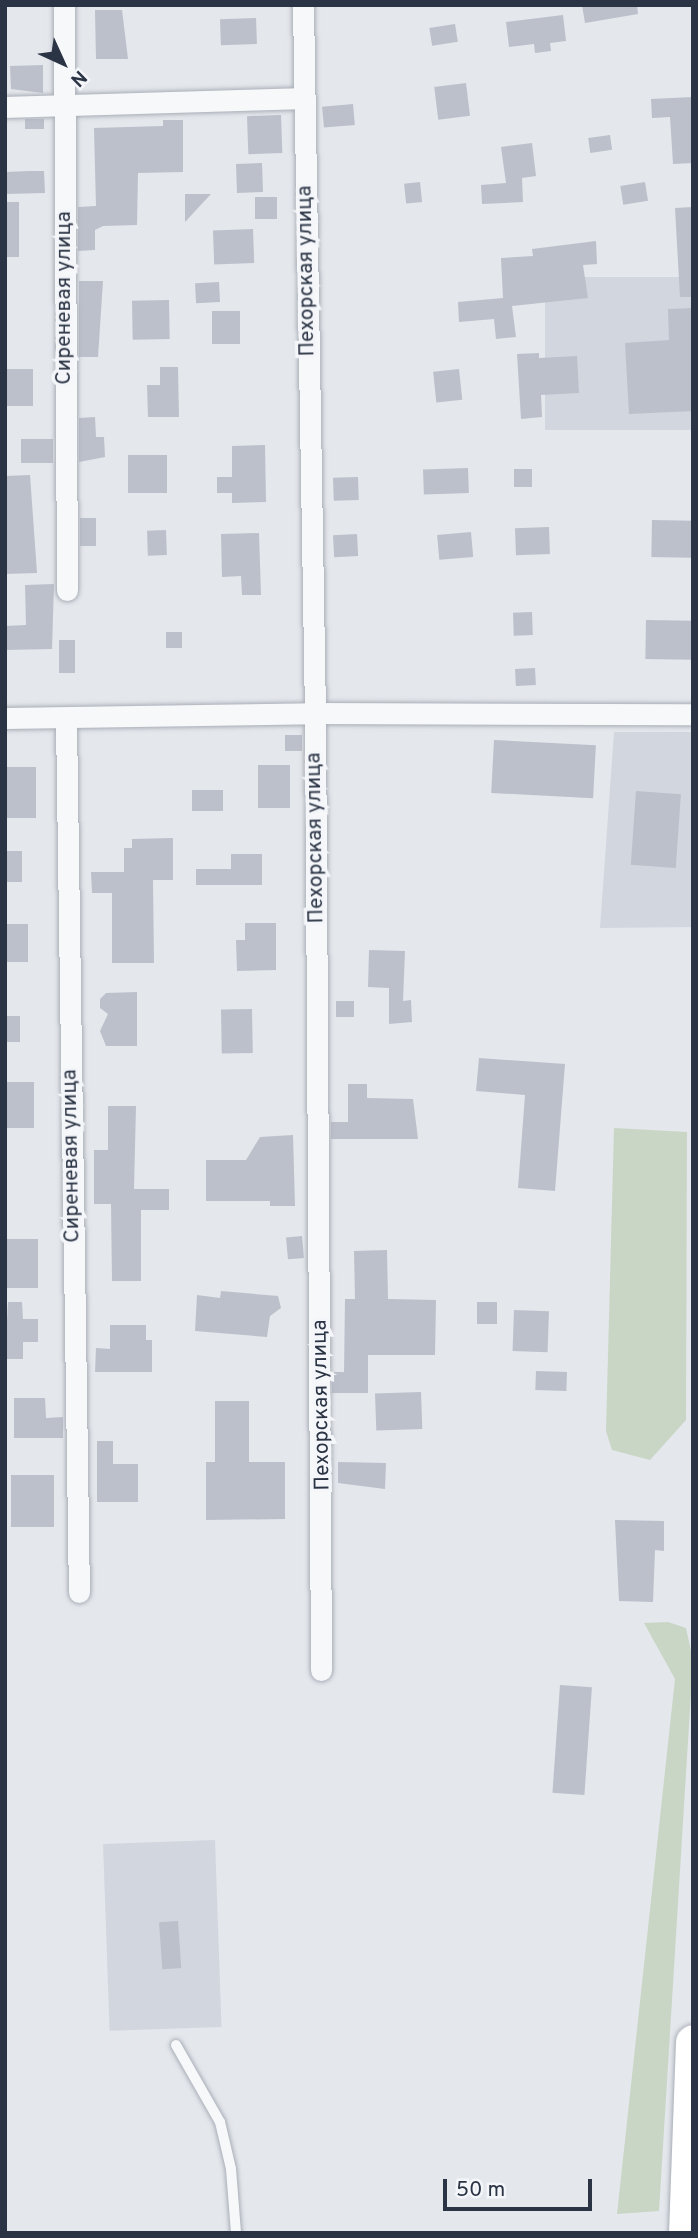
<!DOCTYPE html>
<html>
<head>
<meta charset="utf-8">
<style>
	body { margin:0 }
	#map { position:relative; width:698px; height:2238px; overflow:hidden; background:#e4e7ec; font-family:Overpass,sans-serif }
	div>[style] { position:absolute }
	.built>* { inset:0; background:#d2d6de; transform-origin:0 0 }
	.green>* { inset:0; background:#c9d6c5 }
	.building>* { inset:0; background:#bbc0ca; transform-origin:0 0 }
	.roads { filter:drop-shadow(0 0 2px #a9aeb7) drop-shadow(0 0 2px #a9aeb7) }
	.service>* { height:10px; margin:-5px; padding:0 5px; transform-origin:5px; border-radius:5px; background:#f7f8fa }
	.minor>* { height:21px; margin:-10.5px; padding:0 10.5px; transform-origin:10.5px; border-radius:10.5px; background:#f7f8fa }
	.primary>* { height:35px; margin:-17.5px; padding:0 17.5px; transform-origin:17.5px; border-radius:17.5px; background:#fff }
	span { translate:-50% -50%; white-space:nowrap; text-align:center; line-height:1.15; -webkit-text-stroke:7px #f4f6f9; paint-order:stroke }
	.street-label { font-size:21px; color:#2b3445 }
	.frame { position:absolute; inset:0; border:7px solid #2b3445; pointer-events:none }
	.north { position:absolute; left:28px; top:28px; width:70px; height:70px; -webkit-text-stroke:5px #f4f6f9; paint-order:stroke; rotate:135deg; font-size:19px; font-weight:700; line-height:28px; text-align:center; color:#2b3445 }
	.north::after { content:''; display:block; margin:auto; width:24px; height:32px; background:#2b3445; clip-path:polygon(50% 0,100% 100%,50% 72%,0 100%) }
	.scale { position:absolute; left:443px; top:2179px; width:149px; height:32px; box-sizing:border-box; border:4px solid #2b3445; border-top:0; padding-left:9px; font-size:21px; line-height:24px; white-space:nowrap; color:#2b3445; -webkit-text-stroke:5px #f4f6f9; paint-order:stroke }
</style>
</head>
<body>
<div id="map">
	<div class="built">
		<i style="left:693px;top:277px;width:153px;height:148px;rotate:90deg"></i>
		<i style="clip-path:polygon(614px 732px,693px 732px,693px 927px,600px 928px)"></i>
		<i style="left:215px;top:1840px;width:187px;height:112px;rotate:88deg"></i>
	</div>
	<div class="green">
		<i style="clip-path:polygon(614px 1128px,687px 1132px,686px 1420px,650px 1460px,612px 1450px,606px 1431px)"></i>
		<i style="clip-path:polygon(668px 1622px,686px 1628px,693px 1660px,659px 2211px,617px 2214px,675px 1679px,644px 1623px)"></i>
	</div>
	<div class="building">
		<i style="clip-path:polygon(582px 5px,637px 5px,638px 14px,585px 23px)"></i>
		<i style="clip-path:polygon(95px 10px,122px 10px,128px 59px,96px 59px)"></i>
		<i style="clip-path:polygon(563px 15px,566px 41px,550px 43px,551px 51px,535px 53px,534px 44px,509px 47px,506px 22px)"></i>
		<i style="left:256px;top:18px;width:26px;height:36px;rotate:88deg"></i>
		<i style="left:455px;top:24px;width:18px;height:26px;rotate:81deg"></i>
		<i style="clip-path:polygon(43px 65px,43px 93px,11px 89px,10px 66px)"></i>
		<i style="left:466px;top:83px;width:33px;height:32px;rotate:83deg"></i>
		<i style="clip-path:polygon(693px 97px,693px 163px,673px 164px,670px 117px,652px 118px,651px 99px)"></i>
		<i style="left:353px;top:104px;width:21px;height:31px;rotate:85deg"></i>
		<i style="left:281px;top:115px;width:38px;height:34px;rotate:88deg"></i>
		<i style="left:44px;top:119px;width:10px;height:19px;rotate:90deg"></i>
		<i style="clip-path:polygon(163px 120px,183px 120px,183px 172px,138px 173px,137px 225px,103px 226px,95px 230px,95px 250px,78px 251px,78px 207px,96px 206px,94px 128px,163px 126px)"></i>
		<i style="left:610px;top:135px;width:15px;height:22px;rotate:82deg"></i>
		<i style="clip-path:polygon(532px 143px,536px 176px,522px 178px,523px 202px,482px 204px,481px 185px,506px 183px,501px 147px)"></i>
		<i style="left:262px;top:163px;width:29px;height:26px;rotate:88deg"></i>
		<i style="clip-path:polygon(30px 171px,44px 171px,45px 193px,5px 194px,5px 172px)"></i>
		<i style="left:420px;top:182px;width:20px;height:16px;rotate:84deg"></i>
		<i style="left:645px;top:182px;width:19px;height:25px;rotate:81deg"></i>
		<i style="clip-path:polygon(185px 194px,211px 194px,185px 222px)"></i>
		<i style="left:255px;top:197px;width:22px;height:22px"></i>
		<i style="left:5px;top:202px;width:14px;height:55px"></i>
		<i style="clip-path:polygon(693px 207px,693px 297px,680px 297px,675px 208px)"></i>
		<i style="left:253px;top:229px;width:34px;height:40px;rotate:88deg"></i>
		<i style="clip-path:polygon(596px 241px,597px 264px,583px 265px,588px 298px,512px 306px,516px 337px,496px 339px,494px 319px,459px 322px,458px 302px,503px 298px,501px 258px,533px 256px,532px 249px)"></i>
		<i style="clip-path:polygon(79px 281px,103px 281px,98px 357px,79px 357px)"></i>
		<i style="left:219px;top:282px;width:20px;height:24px;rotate:87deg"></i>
		<i style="left:169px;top:300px;width:39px;height:37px;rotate:89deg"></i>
		<i style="clip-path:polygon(693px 308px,693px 411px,629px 414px,625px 343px,669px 340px,668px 309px)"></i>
		<i style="left:212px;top:311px;width:28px;height:33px"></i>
		<i style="clip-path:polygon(539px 353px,539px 358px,577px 356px,579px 393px,541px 395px,542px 417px,521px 419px,517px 354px)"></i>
		<i style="clip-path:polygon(160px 367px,178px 367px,179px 417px,148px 417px,147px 385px,160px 385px)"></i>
		<i style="left:6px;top:369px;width:27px;height:37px"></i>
		<i style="left:459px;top:369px;width:31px;height:26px;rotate:84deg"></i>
		<i style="clip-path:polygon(95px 417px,96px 437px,104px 437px,105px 457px,79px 462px,79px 418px)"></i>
		<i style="left:53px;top:439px;width:24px;height:32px;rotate:90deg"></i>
		<i style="clip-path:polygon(265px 445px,266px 502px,232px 503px,232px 493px,217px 493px,217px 477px,232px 477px,232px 446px)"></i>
		<i style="left:128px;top:455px;width:39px;height:38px"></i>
		<i style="left:468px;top:468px;width:25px;height:45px;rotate:88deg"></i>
		<i style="left:514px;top:469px;width:18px;height:18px"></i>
		<i style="clip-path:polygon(30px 475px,37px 573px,5px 574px,5px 476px)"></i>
		<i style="left:358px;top:477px;width:23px;height:25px;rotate:88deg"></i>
		<i style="left:80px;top:518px;width:16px;height:28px"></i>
		<i style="left:652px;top:520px;width:41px;height:37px;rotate:1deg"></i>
		<i style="left:549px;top:527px;width:27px;height:34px;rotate:88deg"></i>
		<i style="left:166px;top:530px;width:25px;height:19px;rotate:88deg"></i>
		<i style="left:471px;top:532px;width:25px;height:34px;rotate:85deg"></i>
		<i style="clip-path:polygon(259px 533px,261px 595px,242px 595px,241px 576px,222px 577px,221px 534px)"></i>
		<i style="left:357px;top:534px;width:22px;height:24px;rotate:87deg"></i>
		<i style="clip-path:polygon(54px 584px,52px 649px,5px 650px,5px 626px,26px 625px,25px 585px)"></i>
		<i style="left:532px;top:612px;width:23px;height:19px;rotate:88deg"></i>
		<i style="left:646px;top:620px;width:47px;height:39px;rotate:1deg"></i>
		<i style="left:166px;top:632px;width:16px;height:16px"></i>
		<i style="left:59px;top:640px;width:16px;height:33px"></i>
		<i style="left:535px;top:668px;width:17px;height:20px;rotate:87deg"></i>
		<i style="left:285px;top:735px;width:17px;height:16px"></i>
		<i style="left:494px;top:740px;width:102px;height:53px;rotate:3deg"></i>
		<i style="left:258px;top:765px;width:32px;height:43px"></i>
		<i style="left:5px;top:767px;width:31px;height:51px"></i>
		<i style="left:192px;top:790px;width:31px;height:21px"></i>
		<i style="left:636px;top:791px;width:45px;height:74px;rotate:4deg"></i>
		<i style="clip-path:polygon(173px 838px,173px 880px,153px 880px,154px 963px,112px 963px,112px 893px,92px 893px,91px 872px,124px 872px,124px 848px,132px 848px,132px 839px)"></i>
		<i style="left:5px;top:851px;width:17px;height:31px"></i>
		<i style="clip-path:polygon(231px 854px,262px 854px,262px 885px,196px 885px,196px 869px,231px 869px)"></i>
		<i style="clip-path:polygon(245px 923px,276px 923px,276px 970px,237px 971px,236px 940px,245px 940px)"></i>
		<i style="left:5px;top:924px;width:23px;height:38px"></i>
		<i style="clip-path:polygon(369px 950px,405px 951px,403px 1001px,411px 1000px,412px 1022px,389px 1024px,389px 988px,368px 987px)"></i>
		<i style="clip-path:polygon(137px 992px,137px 1046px,106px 1046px,100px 1031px,108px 1014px,100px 1008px,100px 999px,106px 993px)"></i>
		<i style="left:336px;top:1001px;width:18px;height:16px"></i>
		<i style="left:252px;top:1009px;width:44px;height:31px;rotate:89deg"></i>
		<i style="left:5px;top:1016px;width:15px;height:26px"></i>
		<i style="clip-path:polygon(479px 1058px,565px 1064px,555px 1191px,518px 1188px,525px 1095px,476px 1091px)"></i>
		<i style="left:5px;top:1082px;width:29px;height:46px"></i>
		<i style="clip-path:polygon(348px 1084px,367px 1084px,367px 1098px,413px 1099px,418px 1139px,331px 1139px,331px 1122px,348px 1122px)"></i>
		<i style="clip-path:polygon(108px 1106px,136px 1106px,134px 1189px,169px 1189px,169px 1210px,141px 1210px,141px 1281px,112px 1281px,111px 1204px,94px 1204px,94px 1150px,108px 1150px)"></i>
		<i style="clip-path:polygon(293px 1135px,295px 1206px,270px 1206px,270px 1201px,206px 1201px,206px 1160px,246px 1160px,260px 1137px)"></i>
		<i style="left:302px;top:1236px;width:22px;height:16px;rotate:85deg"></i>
		<i style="left:5px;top:1239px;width:33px;height:49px"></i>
		<i style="clip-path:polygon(387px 1250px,388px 1299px,436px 1300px,435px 1355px,368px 1355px,368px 1393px,332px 1393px,332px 1372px,344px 1372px,345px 1299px,355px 1299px,354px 1251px)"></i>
		<i style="clip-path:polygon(221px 1291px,278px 1296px,281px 1308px,270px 1316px,267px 1337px,195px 1331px,197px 1295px,220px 1298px)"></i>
		<i style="clip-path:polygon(8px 1302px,22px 1302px,23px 1319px,38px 1319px,38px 1342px,23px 1342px,23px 1359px,5px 1359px)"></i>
		<i style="left:477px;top:1302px;width:20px;height:22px"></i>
		<i style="left:514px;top:1310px;width:35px;height:41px;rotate:2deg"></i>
		<i style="clip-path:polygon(110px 1325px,146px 1325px,146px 1340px,152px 1340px,152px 1372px,95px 1372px,96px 1348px,110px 1349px)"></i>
		<i style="left:536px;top:1371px;width:31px;height:19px;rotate:2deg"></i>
		<i style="left:421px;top:1392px;width:37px;height:46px;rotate:88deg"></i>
		<i style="clip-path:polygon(14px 1398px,45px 1398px,46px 1418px,63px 1417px,63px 1438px,14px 1438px)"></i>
		<i style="clip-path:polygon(215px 1401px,249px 1401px,249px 1462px,285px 1462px,285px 1519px,206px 1520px,206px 1462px,215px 1462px)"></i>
		<i style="clip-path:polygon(97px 1441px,113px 1441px,113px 1464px,138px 1464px,138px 1502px,97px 1502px)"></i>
		<i style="clip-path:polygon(338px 1462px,386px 1463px,385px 1489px,338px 1483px)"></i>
		<i style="left:11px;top:1475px;width:43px;height:52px"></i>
		<i style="clip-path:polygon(615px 1520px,664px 1521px,664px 1551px,655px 1550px,653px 1602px,619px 1601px)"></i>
		<i style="left:560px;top:1685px;width:32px;height:108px;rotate:4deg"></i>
		<i style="left:178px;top:1921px;width:47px;height:19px;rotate:86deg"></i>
	</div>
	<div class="roads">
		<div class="service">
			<i style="left:176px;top:2045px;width:89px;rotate:60.3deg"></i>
			<i style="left:220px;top:2122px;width:48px;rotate:76.8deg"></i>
			<i style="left:231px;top:2169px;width:64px;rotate:85.5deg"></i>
		</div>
		<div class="minor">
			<i style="left:64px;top:5px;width:585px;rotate:89.71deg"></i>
			<i style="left:303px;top:5px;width:708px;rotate:89.03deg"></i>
			<i style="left:315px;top:713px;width:957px;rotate:89.64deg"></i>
			<i style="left:5px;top:107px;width:299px;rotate:-1.7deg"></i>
			<i style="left:5px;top:718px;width:310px;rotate:-0.9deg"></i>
			<i style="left:315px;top:713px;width:378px;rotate:0.2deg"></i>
			<i style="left:66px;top:720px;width:872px;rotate:89.15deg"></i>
		</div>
		<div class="primary">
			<i style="left:686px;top:2233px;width:191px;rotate:-87.9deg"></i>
		</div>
	</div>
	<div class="street-label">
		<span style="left:307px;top:271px;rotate:-91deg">Пехорская улица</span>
		<span style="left:65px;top:298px;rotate:-90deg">Сиреневая улица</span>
		<span style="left:316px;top:838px;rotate:-91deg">Пехорская улица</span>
		<span style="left:72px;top:1156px;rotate:-91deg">Сиреневая улица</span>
		<span style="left:322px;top:1405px;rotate:-91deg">Пехорская улица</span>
	</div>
	<div class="frame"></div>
	<div class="north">N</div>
	<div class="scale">50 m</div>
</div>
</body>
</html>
